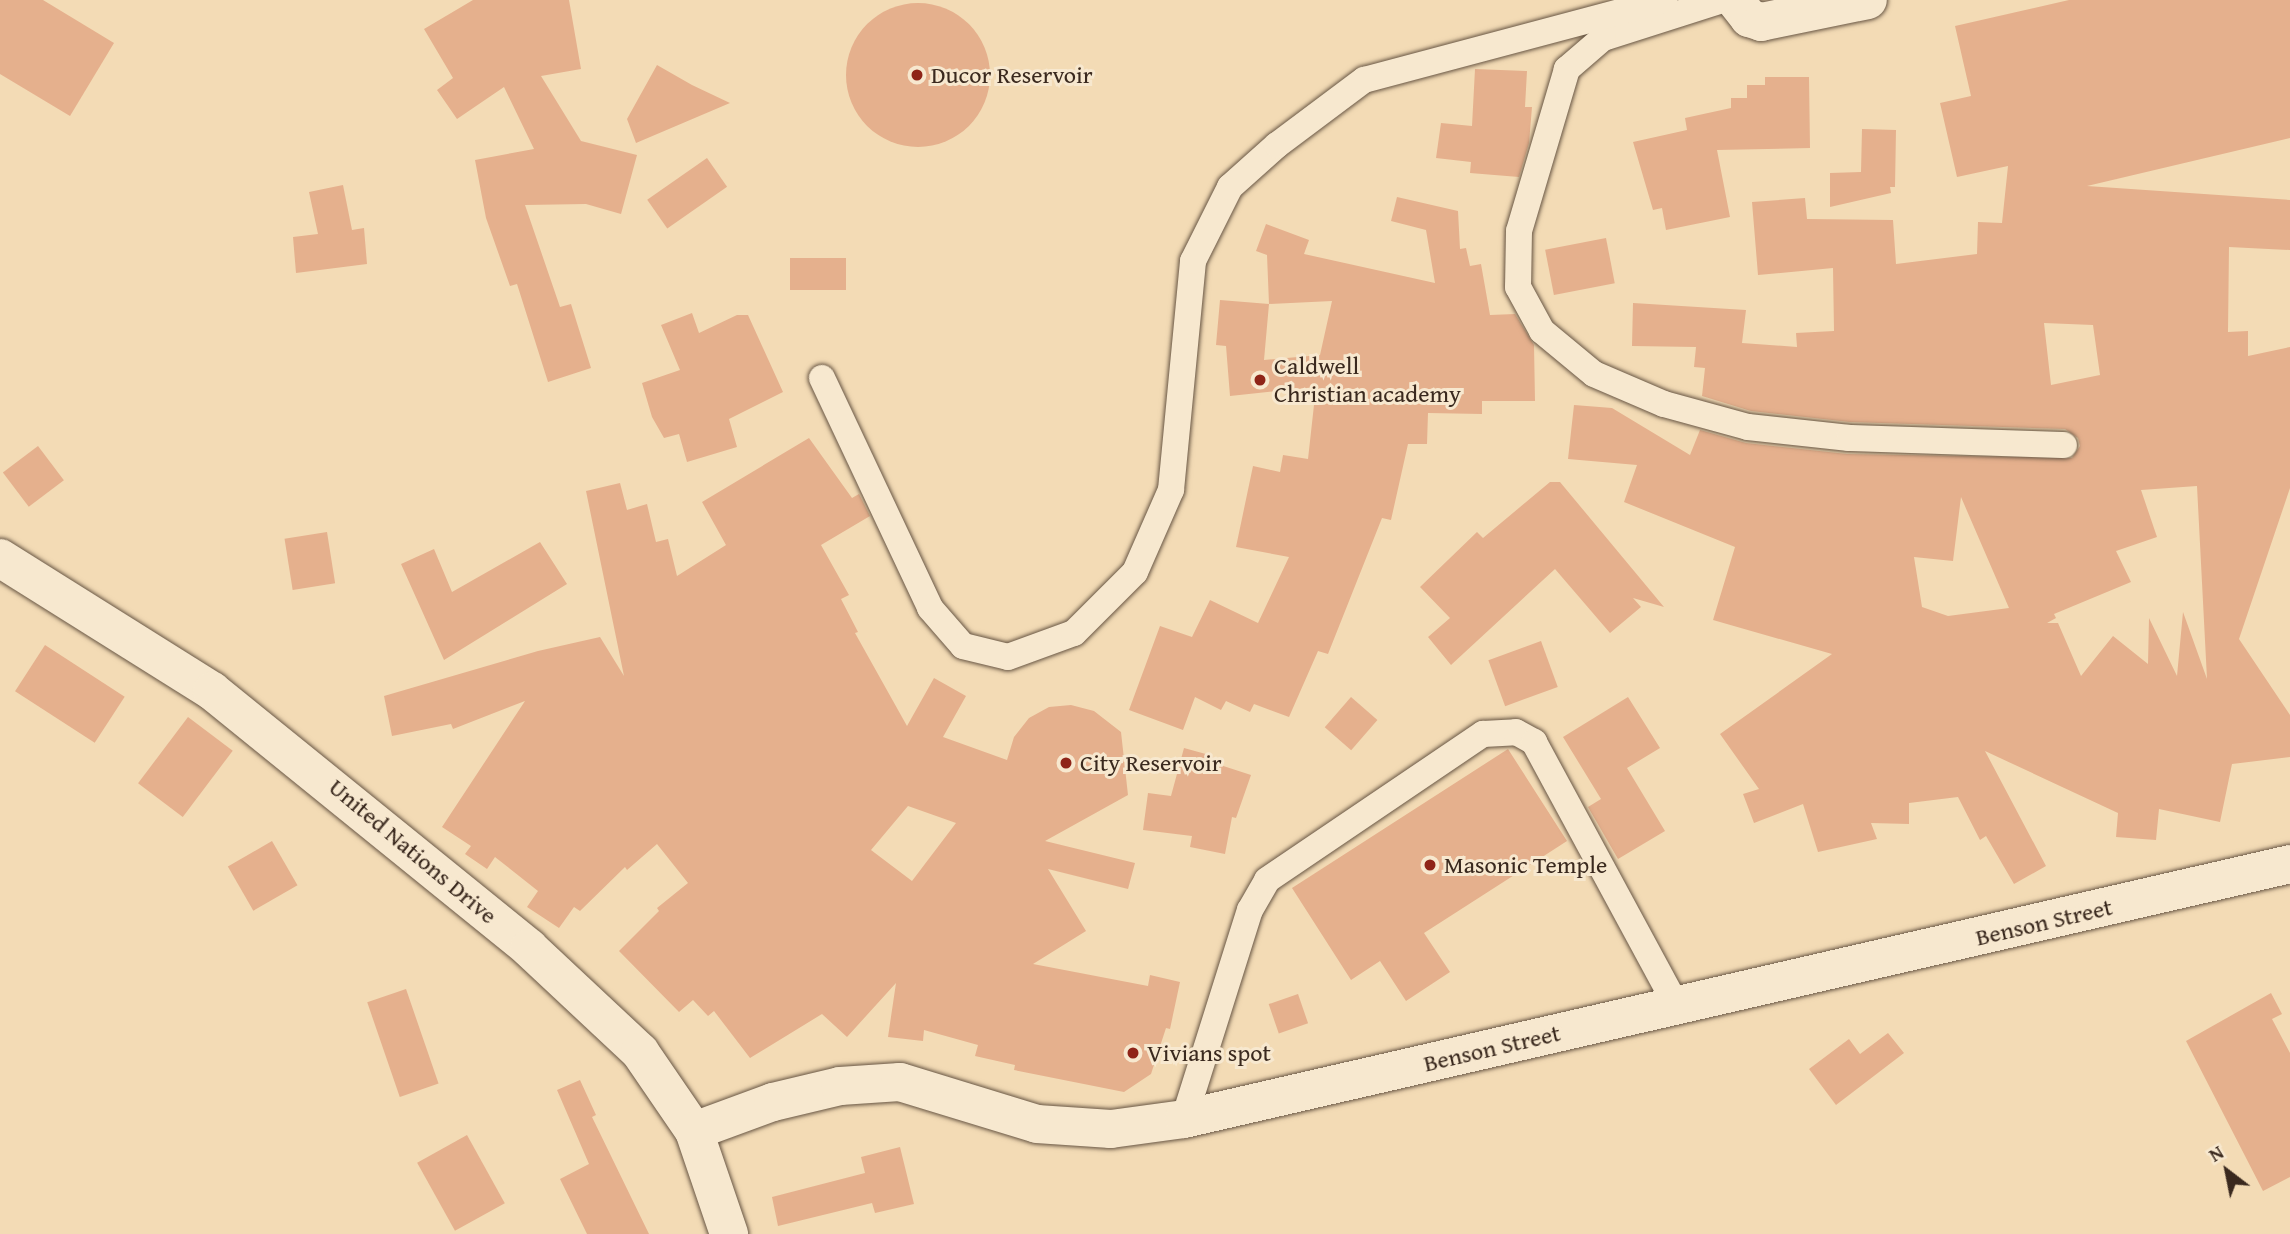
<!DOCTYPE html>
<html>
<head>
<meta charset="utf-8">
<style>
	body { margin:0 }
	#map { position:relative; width:2290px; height:1234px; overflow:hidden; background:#f3dbb5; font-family:"Gentium Book Plus",serif }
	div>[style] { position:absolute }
	.building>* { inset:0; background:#e5b08d; transform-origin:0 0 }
	.round { border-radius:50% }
	.roads { filter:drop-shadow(0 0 2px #685644) drop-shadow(0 0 2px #685644) }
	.street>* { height:26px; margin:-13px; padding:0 13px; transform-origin:13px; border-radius:13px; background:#f7e8cf }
	.secondary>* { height:38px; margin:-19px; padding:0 19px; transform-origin:19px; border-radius:19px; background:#f7e8cf }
	.dots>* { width:19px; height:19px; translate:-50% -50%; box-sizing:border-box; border:4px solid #f7e8cf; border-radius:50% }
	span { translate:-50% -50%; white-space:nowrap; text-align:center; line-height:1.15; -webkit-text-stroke:6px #f7e8cf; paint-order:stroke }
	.poi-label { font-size:24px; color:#3a291e }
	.left { translate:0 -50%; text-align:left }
	.street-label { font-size:24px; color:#3a291e }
	.north { position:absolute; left:2192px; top:1136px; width:70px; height:70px; -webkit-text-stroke:5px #f7e8cf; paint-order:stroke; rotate:328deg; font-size:19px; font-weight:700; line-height:28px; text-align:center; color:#3a291e }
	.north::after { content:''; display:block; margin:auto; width:24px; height:32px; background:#3a291e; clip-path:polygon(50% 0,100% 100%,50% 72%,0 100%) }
</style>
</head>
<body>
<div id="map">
	<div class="building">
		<i style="clip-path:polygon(0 0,43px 0,114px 43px,70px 116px,0 74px)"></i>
		<i style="clip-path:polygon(473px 0,569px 0,581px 69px,541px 76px,581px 141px,637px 155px,621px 214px,586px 204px,525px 205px,560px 307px,571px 304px,591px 368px,548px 382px,517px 284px,510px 286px,486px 218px,475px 160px,534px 149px,504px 87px,457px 119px,437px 90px,453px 78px,424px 29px)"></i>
		<i style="clip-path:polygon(evenodd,2069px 0,2290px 0,2290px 138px,2087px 186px,2290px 200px,2290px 250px,2229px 247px,2228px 332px,2248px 331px,2248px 356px,2290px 347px,2290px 488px,2239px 639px,2290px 715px,2290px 757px,2232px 764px,2220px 822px,2159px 809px,2156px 840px,2116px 837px,2118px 813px,1985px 751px,2046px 866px,2014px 884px,1986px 836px,1980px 840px,1958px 797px,1909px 803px,1909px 824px,1871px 823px,1877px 839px,1818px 852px,1803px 804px,1754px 823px,1743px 794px,1759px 789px,1720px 734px,1832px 654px,1713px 620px,1735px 547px,1624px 502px,1637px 465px,1568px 459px,1574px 405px,1612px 408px,1690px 455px,1700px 430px,1746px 443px,1847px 454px,2072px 458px,2080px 446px,2078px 438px,2065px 429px,1850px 422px,1751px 411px,1702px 396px,1705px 368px,1694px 367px,1696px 347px,1632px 346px,1633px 303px,1746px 310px,1742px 343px,1797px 347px,1796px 333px,1834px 331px,1833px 268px,1758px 275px,1752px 202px,1805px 198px,1807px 219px,1893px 220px,1896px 264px,1977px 254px,1978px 222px,2002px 223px,2008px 166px,1957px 177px,1940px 103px,1971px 96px,1955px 26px,2069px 0,2044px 323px,2093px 325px,2100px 375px,2051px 385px,2044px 323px,2069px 0,2197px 486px,2207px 679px,2183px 612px,2177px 676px,2149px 618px,2148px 664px,2113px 636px,2081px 676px,2058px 623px,2047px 623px,2056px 618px,2054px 614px,2131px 582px,2116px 551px,2157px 537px,2141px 490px,2197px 486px,2069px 0,1961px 497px,2009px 608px,1948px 616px,1922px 607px,1914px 557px,1953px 561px,1961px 497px)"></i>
		<i class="round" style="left:846px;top:3px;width:144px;height:144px"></i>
		<i style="clip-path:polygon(657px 65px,692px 85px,730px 103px,636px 143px,627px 119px)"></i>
		<i style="clip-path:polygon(1475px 69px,1527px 71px,1525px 107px,1532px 107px,1529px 143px,1519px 177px,1470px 173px,1471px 162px,1436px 158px,1441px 123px,1472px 126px)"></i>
		<i style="clip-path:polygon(1765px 77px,1809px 77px,1810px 148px,1717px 150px,1730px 217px,1666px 230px,1662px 208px,1653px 210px,1633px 142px,1687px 130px,1685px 118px,1731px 108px,1731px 98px,1747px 98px,1747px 85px,1765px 85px)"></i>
		<i style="clip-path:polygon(1862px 129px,1896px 130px,1895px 187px,1890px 187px,1891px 193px,1830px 207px,1830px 173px,1861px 172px)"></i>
		<i style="left:707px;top:158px;width:35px;height:73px;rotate:55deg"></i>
		<i style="clip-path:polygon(343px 185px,352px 230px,364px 228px,367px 264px,296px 273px,293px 237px,318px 234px,309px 192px)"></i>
		<i style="clip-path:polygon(evenodd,1397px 197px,1458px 211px,1460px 249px,1466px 248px,1470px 266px,1481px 264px,1490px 315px,1515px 314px,1534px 345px,1535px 401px,1482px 401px,1482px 414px,1428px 413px,1427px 444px,1408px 444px,1391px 520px,1382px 518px,1328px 654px,1318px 651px,1289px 717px,1254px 704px,1250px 712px,1226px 701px,1221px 710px,1195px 697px,1183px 730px,1129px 710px,1160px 626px,1192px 637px,1210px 600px,1258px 623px,1289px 557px,1236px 547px,1253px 466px,1280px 472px,1283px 455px,1308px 459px,1316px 387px,1230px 396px,1226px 346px,1216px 345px,1220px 300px,1269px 304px,1267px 255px,1256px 251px,1266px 224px,1309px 240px,1304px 254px,1435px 283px,1426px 230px,1391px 221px,1397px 197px,1332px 301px,1320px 355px,1264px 360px,1269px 304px,1332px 301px)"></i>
		<i style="left:1606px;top:238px;width:46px;height:62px;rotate:79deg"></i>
		<i style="left:846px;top:258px;width:32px;height:56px;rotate:90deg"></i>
		<i style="clip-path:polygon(692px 313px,699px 333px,737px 315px,748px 315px,783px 392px,729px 419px,737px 447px,687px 462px,679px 434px,664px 438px,652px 417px,642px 383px,680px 370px,661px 325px)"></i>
		<i style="clip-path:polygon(evenodd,809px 438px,852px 498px,859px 494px,870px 516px,821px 545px,849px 595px,841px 599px,858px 632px,855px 633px,907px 726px,934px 678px,966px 696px,943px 737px,1007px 760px,1014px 737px,1029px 718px,1049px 707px,1071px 705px,1094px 711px,1121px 732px,1128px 795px,1045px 841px,1135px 863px,1128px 889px,1048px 869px,1086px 931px,1033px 964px,1148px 986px,1150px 975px,1180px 982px,1170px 1029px,1166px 1028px,1151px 1074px,1124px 1092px,1014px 1070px,1015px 1065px,975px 1056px,978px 1045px,924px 1030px,923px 1041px,888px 1037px,896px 983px,847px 1037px,822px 1014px,750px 1058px,714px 1011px,708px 1016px,693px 1000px,679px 1012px,619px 951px,659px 911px,657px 908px,688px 883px,657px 844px,627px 870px,625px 867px,580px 911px,574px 907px,559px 928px,527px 907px,538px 891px,495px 857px,487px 869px,465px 854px,471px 846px,442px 827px,525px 701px,453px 729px,451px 724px,392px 736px,384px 696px,538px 651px,600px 637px,624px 676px,586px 491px,620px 483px,627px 510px,647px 504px,656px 542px,668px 539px,677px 576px,726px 545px,702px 502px,809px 438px,908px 806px,956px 823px,912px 881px,871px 850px,908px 806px)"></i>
		<i style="left:38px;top:446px;width:43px;height:44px;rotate:53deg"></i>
		<i style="clip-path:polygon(1550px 482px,1560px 482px,1664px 607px,1633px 598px,1641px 607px,1610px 633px,1555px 569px,1451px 665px,1428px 637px,1450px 618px,1420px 587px,1477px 532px,1483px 538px)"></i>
		<i style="left:327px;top:532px;width:52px;height:43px;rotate:81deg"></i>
		<i style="clip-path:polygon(540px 542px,567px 584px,444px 660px,401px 564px,434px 549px,452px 592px)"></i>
		<i style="left:1541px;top:641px;width:49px;height:56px;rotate:70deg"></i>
		<i style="left:45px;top:645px;width:95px;height:55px;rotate:33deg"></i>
		<i style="left:1351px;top:697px;width:35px;height:40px;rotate:41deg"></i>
		<i style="clip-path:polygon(1628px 697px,1660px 748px,1627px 768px,1665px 831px,1618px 859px,1588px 807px,1601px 799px,1563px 737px)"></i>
		<i style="left:188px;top:717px;width:56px;height:83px;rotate:37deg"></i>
		<i style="clip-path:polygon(1184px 748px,1213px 756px,1211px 762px,1251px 775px,1236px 818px,1232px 817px,1225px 854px,1190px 847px,1192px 836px,1143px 830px,1148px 793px,1171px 796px)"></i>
		<i style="clip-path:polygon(1508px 749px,1567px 841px,1424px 933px,1450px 972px,1406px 1001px,1380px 961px,1351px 980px,1292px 888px)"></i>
		<i style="left:272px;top:841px;width:51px;height:51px;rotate:60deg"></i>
		<i style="left:406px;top:989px;width:100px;height:41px;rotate:71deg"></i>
		<i style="clip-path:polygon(2271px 993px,2282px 1014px,2272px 1019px,2290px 1053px,2290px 1177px,2263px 1191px,2186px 1041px)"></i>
		<i style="left:1298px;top:994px;width:31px;height:31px;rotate:71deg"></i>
		<i style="clip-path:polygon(1888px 1033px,1904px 1053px,1836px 1105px,1809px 1069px,1849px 1039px,1860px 1054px)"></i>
		<i style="clip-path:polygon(580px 1080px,596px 1115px,592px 1117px,649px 1234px,587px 1234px,560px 1179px,589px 1164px,557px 1090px)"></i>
		<i style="left:467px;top:1135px;width:78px;height:57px;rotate:61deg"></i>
		<i style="clip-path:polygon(900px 1147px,914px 1204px,875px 1213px,872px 1203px,778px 1226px,772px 1197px,865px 1173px,861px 1157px)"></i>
	</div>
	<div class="roads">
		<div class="street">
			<i style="left:1722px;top:0;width:125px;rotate:162.3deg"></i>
			<i style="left:1603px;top:38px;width:48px;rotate:139.3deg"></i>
			<i style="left:1567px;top:69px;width:169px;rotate:106.5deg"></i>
			<i style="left:1519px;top:231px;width:56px;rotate:91deg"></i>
			<i style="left:1518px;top:287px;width:50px;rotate:61.4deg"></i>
			<i style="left:1542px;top:331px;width:67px;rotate:39.6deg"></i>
			<i style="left:1594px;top:374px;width:76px;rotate:23.2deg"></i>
			<i style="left:1664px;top:404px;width:87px;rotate:15.3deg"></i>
			<i style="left:1748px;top:427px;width:102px;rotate:6.2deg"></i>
			<i style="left:1849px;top:438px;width:215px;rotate:1.9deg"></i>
			<i style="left:822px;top:378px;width:254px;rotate:64.8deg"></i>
			<i style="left:930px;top:608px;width:50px;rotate:49deg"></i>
			<i style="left:963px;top:646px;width:46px;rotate:13.7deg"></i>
			<i style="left:1008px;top:657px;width:70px;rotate:-20deg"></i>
			<i style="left:1074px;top:633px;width:86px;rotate:-45deg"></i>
			<i style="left:1135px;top:572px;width:90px;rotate:-66.3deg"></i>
			<i style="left:1171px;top:490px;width:230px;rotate:-84.5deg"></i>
			<i style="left:1193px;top:261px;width:83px;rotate:-63.4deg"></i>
			<i style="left:1230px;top:187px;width:63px;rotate:-41.8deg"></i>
			<i style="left:1277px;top:145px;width:109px;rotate:-36.8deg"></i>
			<i style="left:1364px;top:80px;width:311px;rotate:-14.9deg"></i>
			<i style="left:1184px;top:1119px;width:219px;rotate:-72.5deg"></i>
			<i style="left:1250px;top:910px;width:34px;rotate:-60deg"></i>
			<i style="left:1267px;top:880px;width:261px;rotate:-34.1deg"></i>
			<i style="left:1483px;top:734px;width:33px;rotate:-3deg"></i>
			<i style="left:1516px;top:732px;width:21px;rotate:29deg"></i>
			<i style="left:1534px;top:742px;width:300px;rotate:61.6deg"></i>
		</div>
		<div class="secondary">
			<i style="left:1735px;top:0;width:23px;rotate:52deg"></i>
			<i style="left:1749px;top:18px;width:13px;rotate:18deg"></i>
			<i style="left:1761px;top:22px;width:109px;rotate:-11.6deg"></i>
			<i style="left:0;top:558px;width:250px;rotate:32.1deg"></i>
			<i style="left:212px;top:691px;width:408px;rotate:39deg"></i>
			<i style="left:529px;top:948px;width:152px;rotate:43.1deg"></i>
			<i style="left:640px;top:1052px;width:96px;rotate:55.6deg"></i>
			<i style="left:694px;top:1131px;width:109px;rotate:71.2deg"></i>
			<i style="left:694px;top:1131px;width:84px;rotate:-20.2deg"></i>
			<i style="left:773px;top:1102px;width:69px;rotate:-13.4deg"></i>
			<i style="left:840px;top:1086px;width:60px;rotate:-3.8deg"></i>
			<i style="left:900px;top:1082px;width:143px;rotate:17deg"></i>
			<i style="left:1037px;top:1124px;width:74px;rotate:3.9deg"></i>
			<i style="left:1111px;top:1129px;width:74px;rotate:-7.8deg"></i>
			<i style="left:1184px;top:1119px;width:1135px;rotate:-12.98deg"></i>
		</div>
	</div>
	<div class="dots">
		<i style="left:917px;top:75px;background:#8f2418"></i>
		<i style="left:1260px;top:380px;background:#8f2418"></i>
		<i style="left:1066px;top:763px;background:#8f2418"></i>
		<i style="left:1430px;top:865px;background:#8f2418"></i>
		<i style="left:1133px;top:1053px;background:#8f2418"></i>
	</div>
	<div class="poi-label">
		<span class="left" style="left:931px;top:75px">Ducor Reservoir</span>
		<span class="left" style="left:1274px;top:380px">Caldwell<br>Christian academy</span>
		<span class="left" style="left:1080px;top:763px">City Reservoir</span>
		<span class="left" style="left:1444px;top:865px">Masonic Temple</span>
		<span class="left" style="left:1147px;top:1053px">Vivians spot</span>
	</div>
	<div class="street-label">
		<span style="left:413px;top:851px;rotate:40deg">United Nations Drive</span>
		<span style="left:2044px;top:922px;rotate:-13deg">Benson Street</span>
		<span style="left:1492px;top:1048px;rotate:-13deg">Benson Street</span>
	</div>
	<div class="north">N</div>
</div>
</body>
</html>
